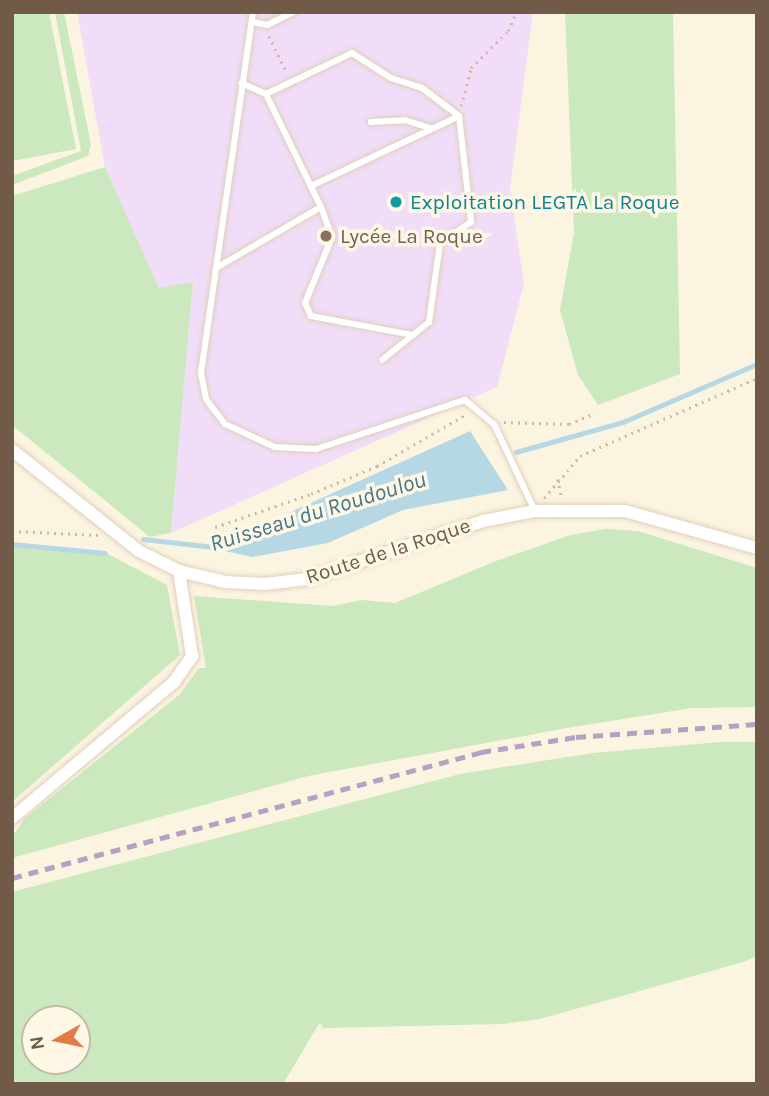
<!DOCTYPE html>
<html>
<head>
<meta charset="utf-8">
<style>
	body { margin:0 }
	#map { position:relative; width:769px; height:1096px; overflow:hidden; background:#fbf4e0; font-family:Karla,sans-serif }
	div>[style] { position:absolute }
	.education>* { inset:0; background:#f1ddf7 }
	.green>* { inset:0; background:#cbe8bf }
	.water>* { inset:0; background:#b6d8e4 }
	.stream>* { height:4.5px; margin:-2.25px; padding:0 2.25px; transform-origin:2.25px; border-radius:2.25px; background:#b6d8e4 }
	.path>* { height:2.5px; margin-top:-1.25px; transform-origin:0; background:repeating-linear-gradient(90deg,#d4b89c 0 2px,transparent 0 7px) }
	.roads { filter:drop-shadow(0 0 2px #dfd0bc) drop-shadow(0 0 2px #dfd0bc) }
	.lane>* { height:6px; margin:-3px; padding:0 3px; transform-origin:3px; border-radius:3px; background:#fff }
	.street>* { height:12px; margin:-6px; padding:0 6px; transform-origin:6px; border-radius:6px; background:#fff }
	.rail>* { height:4.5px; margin-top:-2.25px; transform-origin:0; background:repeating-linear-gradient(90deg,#b7a0c3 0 10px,transparent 0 17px) }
	.dots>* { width:19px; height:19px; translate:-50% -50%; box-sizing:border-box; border:4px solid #fff8e6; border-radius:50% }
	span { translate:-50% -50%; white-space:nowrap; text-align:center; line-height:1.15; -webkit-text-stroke:7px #fff8e6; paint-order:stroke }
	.culture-label { font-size:21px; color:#0d838f }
	.left { translate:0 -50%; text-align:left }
	.education-label { font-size:21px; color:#785e54 }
	.street-label { font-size:21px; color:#715b48 }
	.water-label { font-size:23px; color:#45788b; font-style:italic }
	.frame { position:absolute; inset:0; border:14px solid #715b48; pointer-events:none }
	.north { position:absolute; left:21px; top:1005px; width:70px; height:70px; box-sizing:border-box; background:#fff8e6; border:2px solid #c6b9a7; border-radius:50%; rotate:261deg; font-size:19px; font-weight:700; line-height:28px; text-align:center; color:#715b48 }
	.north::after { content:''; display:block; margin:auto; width:24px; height:32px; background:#e37b47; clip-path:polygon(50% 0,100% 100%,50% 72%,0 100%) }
</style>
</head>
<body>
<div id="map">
	<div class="education">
		<i style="clip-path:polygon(77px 12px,533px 12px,510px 189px,524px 284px,497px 387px,171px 533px,193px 283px,159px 288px,105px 167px)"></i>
	</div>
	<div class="green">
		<i style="clip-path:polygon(12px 12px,49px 12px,76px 149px,12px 161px)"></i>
		<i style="clip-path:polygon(55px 12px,64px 12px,91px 145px,88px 156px,12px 185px,12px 176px,81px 151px)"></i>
		<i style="clip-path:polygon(565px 12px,673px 12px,680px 374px,598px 405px,578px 375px,560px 310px,574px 233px)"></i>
		<i style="clip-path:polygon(105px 167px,159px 288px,193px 282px,171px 533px,150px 537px,12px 425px,12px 196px)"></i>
		<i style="clip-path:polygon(605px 529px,638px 531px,757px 568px,757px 707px,692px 708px,567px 728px,308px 776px,12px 858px,12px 837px,25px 818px,179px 695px,199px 668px,206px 668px,194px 596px,332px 606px,362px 600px,395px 603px,496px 561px,571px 535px)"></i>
		<i style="clip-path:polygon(12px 546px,102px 551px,167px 585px,180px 655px,12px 802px)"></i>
		<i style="clip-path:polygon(evenodd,721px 742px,757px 742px,757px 956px,743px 962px,540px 1019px,502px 1024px,323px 1028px,320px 1022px,283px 1084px,12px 1084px,12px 892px,460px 774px,593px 753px,721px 742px,35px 1019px,77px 1019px,77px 1061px,35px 1061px,35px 1019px)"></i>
	</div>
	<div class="water">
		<i style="clip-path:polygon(470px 431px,508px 490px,403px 510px,328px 543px,252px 557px,211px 548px)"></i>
	</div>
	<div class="stream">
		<i style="left:516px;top:452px;width:111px;rotate:-15.7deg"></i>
		<i style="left:623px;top:422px;width:146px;rotate:-23.4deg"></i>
		<i style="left:143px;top:539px;width:71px;rotate:6.4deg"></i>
		<i style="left:12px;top:544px;width:93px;rotate:5.5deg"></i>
	</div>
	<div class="path">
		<i style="left:269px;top:36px;width:39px;rotate:64deg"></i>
		<i style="left:461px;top:106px;width:39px;rotate:-75deg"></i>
		<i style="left:471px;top:68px;width:52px;rotate:-45deg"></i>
		<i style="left:508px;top:31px;width:21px;rotate:-67deg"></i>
		<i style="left:504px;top:422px;width:65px;rotate:1.8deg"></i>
		<i style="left:569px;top:424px;width:28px;rotate:-23deg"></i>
		<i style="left:558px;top:479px;width:20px;rotate:79deg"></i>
		<i style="left:544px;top:498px;width:55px;rotate:-49.4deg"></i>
		<i style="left:580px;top:456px;width:193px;rotate:-23.8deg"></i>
		<i style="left:215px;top:527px;width:102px;rotate:-19deg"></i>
		<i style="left:311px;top:494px;width:72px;rotate:-23deg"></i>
		<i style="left:377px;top:466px;width:102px;rotate:-30.1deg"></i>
		<i style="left:12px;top:531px;width:86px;rotate:2.7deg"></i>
	</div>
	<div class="roads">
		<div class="lane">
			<i style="left:253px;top:12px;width:365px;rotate:98.2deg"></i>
			<i style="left:201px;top:373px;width:26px;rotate:79deg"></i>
			<i style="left:206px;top:399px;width:31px;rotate:53deg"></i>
			<i style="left:225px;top:424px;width:55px;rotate:24.7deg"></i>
			<i style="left:275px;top:447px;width:41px;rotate:2.8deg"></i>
			<i style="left:316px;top:449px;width:157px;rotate:-18.2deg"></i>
			<i style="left:465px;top:400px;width:38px;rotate:40deg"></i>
			<i style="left:494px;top:424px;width:96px;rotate:64.8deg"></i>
			<i style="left:252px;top:22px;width:15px;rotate:11deg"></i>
			<i style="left:267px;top:25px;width:30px;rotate:-26deg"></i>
			<i style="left:266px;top:94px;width:95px;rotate:-25.5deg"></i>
			<i style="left:352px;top:53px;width:46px;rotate:32.7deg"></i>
			<i style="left:391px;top:78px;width:33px;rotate:18deg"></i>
			<i style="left:422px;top:88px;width:46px;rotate:37.1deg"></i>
			<i style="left:459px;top:116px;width:107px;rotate:83.5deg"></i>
			<i style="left:471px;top:222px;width:37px;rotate:146deg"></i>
			<i style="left:440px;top:243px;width:80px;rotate:97.9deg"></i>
			<i style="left:429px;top:322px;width:60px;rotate:141deg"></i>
			<i style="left:371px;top:122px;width:34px;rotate:-3deg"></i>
			<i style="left:405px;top:120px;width:28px;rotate:18deg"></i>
			<i style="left:311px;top:186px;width:164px;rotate:-25.3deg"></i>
			<i style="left:321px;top:207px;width:32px;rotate:70deg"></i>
			<i style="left:332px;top:237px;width:71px;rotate:112.2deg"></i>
			<i style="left:305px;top:303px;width:14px;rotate:65deg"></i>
			<i style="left:311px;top:316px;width:104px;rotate:10.6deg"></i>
			<i style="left:216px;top:268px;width:121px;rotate:-30.2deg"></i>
			<i style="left:321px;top:207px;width:126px;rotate:-116deg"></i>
			<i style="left:266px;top:94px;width:27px;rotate:-156deg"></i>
		</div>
		<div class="street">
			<i style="left:12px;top:450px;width:162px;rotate:38.5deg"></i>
			<i style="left:139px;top:551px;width:45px;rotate:26.6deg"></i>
			<i style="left:179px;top:571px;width:47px;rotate:13.4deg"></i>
			<i style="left:225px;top:582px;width:40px;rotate:2.9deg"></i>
			<i style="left:265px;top:584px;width:42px;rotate:-6.8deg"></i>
			<i style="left:307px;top:579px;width:185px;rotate:-18.2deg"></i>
			<i style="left:483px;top:521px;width:53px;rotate:-10.9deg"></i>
			<i style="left:535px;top:511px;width:90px"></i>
			<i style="left:625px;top:511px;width:137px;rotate:15.7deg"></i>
			<i style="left:12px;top:818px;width:212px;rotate:-40deg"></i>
			<i style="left:174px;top:682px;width:32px;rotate:-55deg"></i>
			<i style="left:192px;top:656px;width:86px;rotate:-98.7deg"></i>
		</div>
	</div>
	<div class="rail">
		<i style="left:12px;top:878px;width:486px;rotate:-15deg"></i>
		<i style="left:481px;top:752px;width:96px;rotate:-9deg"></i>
		<i style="left:576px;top:737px;width:181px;rotate:-4.1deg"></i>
	</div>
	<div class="dots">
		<i style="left:396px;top:202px;background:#0f9aa8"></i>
		<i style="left:326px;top:236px;background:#8d6e63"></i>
	</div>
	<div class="culture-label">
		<span class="left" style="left:410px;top:202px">Exploitation LEGTA La Roque</span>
	</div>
	<div class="education-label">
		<span class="left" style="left:340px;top:236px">Lycée La Roque</span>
	</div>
	<div class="street-label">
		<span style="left:388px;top:551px;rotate:-18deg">Route de la Roque</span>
	</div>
	<div class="water-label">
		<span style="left:318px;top:512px;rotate:-17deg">Ruisseau du Roudoulou</span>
	</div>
	<div class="frame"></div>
	<div class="north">N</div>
</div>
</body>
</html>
